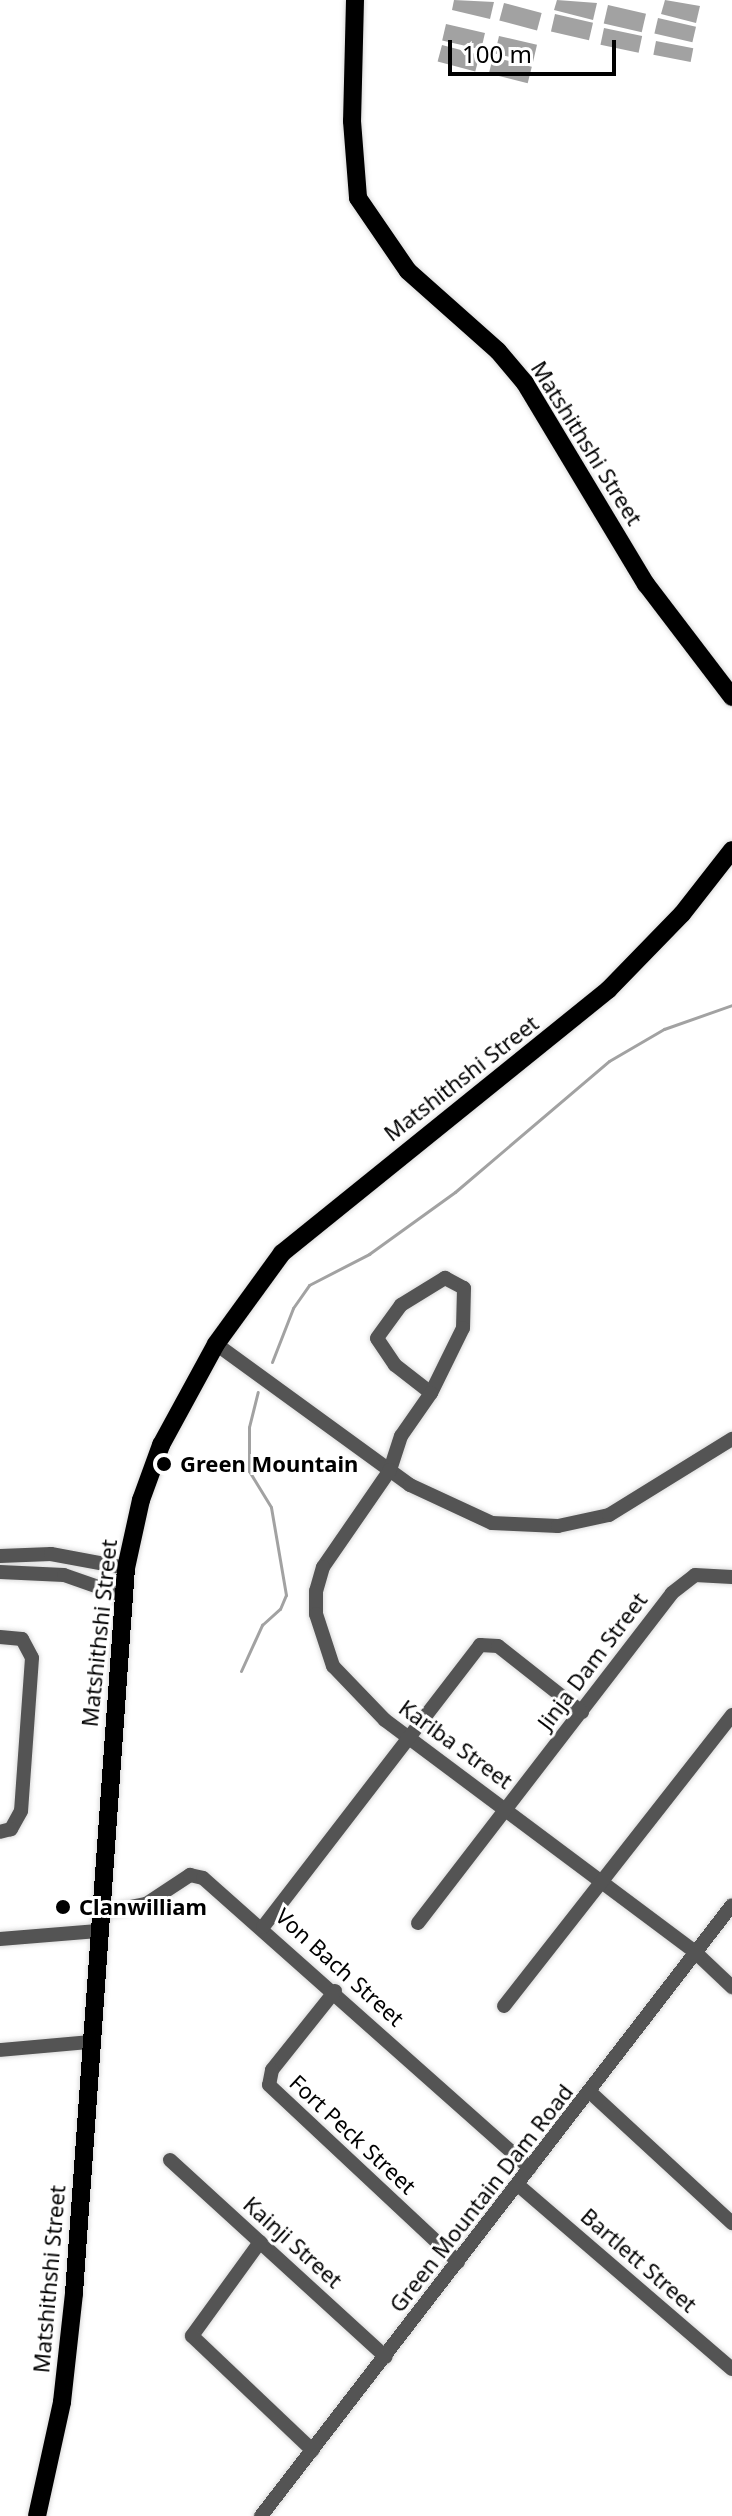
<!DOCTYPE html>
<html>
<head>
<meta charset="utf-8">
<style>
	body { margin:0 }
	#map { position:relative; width:732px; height:2516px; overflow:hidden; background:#fff; font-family:"Noto Sans",sans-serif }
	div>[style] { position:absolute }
	.water>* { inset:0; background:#a2a2a2; transform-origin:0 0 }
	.stream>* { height:3px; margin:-1.5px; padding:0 1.5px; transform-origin:1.5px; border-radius:1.5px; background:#a2a2a2 }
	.roads { filter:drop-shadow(0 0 2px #dbdbdb) drop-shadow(0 0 2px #dbdbdb) }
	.minor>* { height:14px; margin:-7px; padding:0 7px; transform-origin:7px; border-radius:7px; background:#545454 }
	.major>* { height:18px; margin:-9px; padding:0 9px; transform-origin:9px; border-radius:9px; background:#000 }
	.dots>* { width:22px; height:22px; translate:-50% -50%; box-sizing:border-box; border:4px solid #fff; border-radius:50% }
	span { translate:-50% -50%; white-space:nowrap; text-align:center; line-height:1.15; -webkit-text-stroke:6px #fff; paint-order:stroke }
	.street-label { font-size:22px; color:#000 }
	.poi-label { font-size:22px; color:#000; font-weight:700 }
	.left { translate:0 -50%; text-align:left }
	.scale { position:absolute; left:448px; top:40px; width:168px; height:36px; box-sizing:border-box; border:4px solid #000; border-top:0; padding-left:10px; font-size:24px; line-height:28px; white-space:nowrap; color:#000; -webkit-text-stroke:6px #fff; paint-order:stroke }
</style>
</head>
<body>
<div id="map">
	<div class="water">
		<i style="clip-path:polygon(454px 0,494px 2px,490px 19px,452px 10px)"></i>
		<i style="clip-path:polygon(557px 0,597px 3px,593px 20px,554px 10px)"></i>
		<i style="clip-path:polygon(665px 0,700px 6px,696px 23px,661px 14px)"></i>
		<i style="left:504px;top:3px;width:39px;height:18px;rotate:15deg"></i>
		<i style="left:608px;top:5px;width:39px;height:19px;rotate:13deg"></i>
		<i style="left:555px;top:14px;width:39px;height:18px;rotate:13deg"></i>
		<i style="left:658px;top:18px;width:39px;height:16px;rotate:13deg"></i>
		<i style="left:446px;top:24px;width:40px;height:17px;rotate:13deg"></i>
		<i style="left:604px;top:28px;width:39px;height:17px;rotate:12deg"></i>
		<i style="left:499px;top:36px;width:39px;height:18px;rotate:13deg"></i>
		<i style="left:656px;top:41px;width:38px;height:14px;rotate:11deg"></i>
		<i style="left:442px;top:45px;width:39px;height:17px;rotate:15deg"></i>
		<i style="left:493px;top:57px;width:40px;height:17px;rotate:14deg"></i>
	</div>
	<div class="stream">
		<i style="left:272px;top:1362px;width:58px;rotate:-68.7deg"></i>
		<i style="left:293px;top:1308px;width:28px;rotate:-55deg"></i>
		<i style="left:309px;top:1285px;width:68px;rotate:-27.3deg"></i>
		<i style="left:369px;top:1254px;width:106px;rotate:-35.8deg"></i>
		<i style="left:455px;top:1192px;width:202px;rotate:-40.4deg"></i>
		<i style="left:609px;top:1061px;width:64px;rotate:-30.2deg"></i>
		<i style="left:664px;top:1029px;width:72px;rotate:-19.4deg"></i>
		<i style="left:241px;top:1671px;width:51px;rotate:-65.5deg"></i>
		<i style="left:262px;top:1625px;width:24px;rotate:-42deg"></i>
		<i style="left:280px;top:1609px;width:15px;rotate:-67deg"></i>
		<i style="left:286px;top:1595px;width:89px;rotate:-99.7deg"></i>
		<i style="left:271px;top:1507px;width:42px;rotate:-121.4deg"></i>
		<i style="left:249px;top:1471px;width:44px;rotate:-90deg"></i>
		<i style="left:249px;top:1427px;width:36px;rotate:-76deg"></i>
	</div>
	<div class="roads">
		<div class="minor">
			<i style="left:216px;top:1344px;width:240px;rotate:36deg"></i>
			<i style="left:410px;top:1485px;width:90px;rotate:24.9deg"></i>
			<i style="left:492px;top:1523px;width:66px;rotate:2.6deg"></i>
			<i style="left:558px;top:1526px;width:52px;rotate:-12.2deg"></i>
			<i style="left:609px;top:1515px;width:145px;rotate:-31.7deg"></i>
			<i style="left:431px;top:1393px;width:46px;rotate:-142.1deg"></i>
			<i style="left:395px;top:1365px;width:32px;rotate:-124deg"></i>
			<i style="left:377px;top:1338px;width:41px;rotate:-54deg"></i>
			<i style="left:401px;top:1305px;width:52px;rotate:-31.5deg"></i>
			<i style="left:445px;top:1278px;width:21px;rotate:28deg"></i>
			<i style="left:464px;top:1288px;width:40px;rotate:91.4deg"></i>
			<i style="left:463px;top:1328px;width:72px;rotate:116.2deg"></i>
			<i style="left:431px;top:1393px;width:52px;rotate:124.9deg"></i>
			<i style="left:401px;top:1436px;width:36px;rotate:108deg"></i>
			<i style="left:390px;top:1470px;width:118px;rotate:124.6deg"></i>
			<i style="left:323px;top:1567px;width:25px;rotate:106deg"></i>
			<i style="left:316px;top:1591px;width:23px;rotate:90deg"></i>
			<i style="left:316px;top:1614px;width:55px;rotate:71.9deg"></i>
			<i style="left:333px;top:1666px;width:75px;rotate:46.1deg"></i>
			<i style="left:385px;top:1720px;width:389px;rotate:36.8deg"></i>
			<i style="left:696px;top:1953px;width:50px;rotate:43.4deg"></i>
			<i style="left:0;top:1556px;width:51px;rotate:-2.2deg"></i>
			<i style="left:51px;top:1554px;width:76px;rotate:10.6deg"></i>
			<i style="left:0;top:1572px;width:64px;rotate:2.7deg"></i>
			<i style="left:64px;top:1575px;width:64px;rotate:19.3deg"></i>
			<i style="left:0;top:1637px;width:22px;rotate:5deg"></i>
			<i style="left:22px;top:1639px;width:21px;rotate:62deg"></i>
			<i style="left:32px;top:1658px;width:153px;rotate:94.1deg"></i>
			<i style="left:21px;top:1811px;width:21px;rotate:119deg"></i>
			<i style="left:11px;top:1829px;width:11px;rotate:165deg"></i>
			<i style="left:100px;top:1913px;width:47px;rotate:-11.1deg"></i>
			<i style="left:146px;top:1904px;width:53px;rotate:-33.4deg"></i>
			<i style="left:190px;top:1875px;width:13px;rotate:13deg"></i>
			<i style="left:203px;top:1878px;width:437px;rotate:41.6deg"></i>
			<i style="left:418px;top:1923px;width:416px;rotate:-52.4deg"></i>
			<i style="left:672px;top:1593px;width:29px;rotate:-38deg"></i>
			<i style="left:695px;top:1575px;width:37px;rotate:3deg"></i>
			<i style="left:263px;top:1927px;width:356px;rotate:-52.4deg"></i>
			<i style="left:480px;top:1645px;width:18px;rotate:3deg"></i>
			<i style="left:498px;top:1646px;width:107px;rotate:38.2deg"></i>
			<i style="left:0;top:1939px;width:98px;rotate:-4.7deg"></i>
			<i style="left:335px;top:1991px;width:101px;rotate:128.6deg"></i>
			<i style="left:272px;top:2070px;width:15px;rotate:101deg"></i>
			<i style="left:269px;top:2085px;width:259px;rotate:43.1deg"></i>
			<i style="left:504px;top:2006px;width:370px;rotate:-51.9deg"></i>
			<i style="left:0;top:2050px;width:90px;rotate:-5.1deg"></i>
			<i style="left:591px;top:2093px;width:192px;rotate:42.7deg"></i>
			<i style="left:170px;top:2160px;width:292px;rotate:42.4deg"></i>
			<i style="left:518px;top:2185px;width:282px;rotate:40.7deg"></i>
			<i style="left:260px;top:2242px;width:116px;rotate:125.9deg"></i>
			<i style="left:192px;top:2336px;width:166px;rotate:43.5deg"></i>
			<i style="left:261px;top:2516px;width:771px;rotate:-52.37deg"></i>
		</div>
		<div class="major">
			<i style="left:355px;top:0;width:121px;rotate:91.4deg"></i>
			<i style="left:352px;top:121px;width:77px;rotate:85.5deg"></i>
			<i style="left:358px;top:198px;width:88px;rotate:55.6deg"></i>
			<i style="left:408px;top:271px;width:120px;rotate:41.6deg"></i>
			<i style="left:498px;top:351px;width:42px;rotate:49.8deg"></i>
			<i style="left:525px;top:383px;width:235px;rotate:59deg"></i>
			<i style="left:646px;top:584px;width:142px;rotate:52.7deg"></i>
			<i style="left:37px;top:2516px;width:117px;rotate:-77.6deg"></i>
			<i style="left:62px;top:2402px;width:110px;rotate:-83.7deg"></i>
			<i style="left:74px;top:2293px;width:727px;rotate:-85.9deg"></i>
			<i style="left:126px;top:1568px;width:70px;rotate:-77.6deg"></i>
			<i style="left:141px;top:1500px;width:59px;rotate:-70deg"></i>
			<i style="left:161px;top:1445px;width:115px;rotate:-61.4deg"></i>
			<i style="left:216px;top:1344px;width:112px;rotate:-54deg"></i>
			<i style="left:282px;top:1253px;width:419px;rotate:-38.9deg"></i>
			<i style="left:608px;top:990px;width:106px;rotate:-45.8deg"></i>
			<i style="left:682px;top:914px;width:81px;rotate:-52deg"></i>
		</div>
	</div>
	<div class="dots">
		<i style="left:164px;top:1464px;background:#000"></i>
		<i style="left:63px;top:1907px;background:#000"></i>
	</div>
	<div class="street-label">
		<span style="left:587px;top:443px;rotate:58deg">Matshithshi Street</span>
		<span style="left:461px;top:1078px;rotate:-38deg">Matshithshi Street</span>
		<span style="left:99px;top:1633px;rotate:-84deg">Matshithshi Street</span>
		<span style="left:592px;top:1661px;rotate:-53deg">Jinja Dam Street</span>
		<span style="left:456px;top:1744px;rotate:36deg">Kariba Street</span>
		<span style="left:340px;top:1967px;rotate:42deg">Von Bach Street</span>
		<span style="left:353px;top:2134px;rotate:43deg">Fort Peck Street</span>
		<span style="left:481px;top:2198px;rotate:-52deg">Green Mountain Dam Road</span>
		<span style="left:293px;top:2242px;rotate:42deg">Kainji Street</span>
		<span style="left:639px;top:2260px;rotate:41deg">Bartlett Street</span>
		<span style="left:49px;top:2279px;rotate:-85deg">Matshithshi Street</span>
	</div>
	<div class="poi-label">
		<span class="left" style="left:180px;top:1464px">Green Mountain</span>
		<span class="left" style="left:79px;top:1907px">Clanwilliam</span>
	</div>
	<div class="scale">100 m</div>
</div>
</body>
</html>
